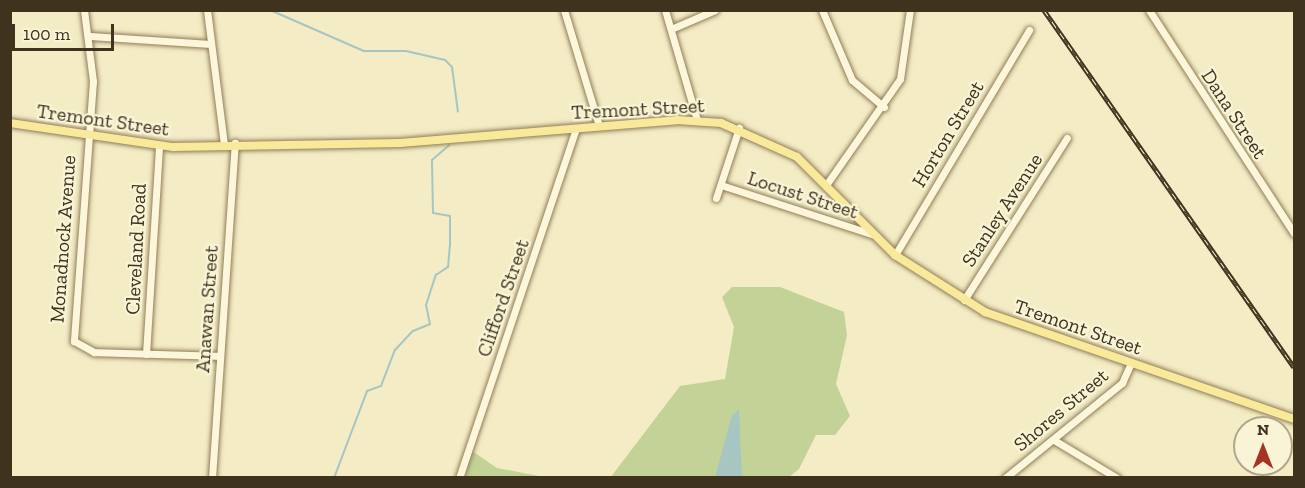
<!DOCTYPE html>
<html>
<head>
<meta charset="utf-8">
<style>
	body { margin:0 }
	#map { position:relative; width:1305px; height:488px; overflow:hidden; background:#f3ecc5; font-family:"Zilla Slab",serif }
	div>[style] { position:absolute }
	.green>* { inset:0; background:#c3d397 }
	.water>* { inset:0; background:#a7c6c1 }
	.stream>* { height:2px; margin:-1px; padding:0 1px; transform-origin:1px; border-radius:1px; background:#a7c6c1 }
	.roads { filter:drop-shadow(0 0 2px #907e58) drop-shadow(0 0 2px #907e58) }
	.minor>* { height:7px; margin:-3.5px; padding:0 3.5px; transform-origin:3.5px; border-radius:3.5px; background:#fcf7da }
	.major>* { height:8px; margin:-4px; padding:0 4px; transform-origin:4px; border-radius:4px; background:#f9e99a }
	.rail>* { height:4.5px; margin-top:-2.25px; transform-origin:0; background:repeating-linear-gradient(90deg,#f9f4d6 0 7px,#3f331e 0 14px); box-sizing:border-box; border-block:2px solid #3f331e }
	span { translate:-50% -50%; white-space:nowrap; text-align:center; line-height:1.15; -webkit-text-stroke:4.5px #f9f4d6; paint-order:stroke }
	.street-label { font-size:20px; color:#3f331e }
	.frame { position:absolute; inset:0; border:12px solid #3f331e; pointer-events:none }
	.north { position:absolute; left:1233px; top:416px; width:60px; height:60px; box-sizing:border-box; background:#f9f4d6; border:2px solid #afa78c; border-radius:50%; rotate:0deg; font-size:16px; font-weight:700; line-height:24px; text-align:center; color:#3f331e }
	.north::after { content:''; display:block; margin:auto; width:21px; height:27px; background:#a63422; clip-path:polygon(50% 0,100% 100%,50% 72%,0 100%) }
	.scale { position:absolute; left:12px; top:24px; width:102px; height:27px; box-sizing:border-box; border:3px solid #3f331e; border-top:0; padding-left:8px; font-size:18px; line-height:21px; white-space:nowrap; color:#3f331e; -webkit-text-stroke:4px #f9f4d6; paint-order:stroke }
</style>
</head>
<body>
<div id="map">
	<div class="green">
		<i style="clip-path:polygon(732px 287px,780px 287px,844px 312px,847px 335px,836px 384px,850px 416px,835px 435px,816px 435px,799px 469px,789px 477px,610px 478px,680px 386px,725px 379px,734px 327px,722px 297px)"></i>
		<i style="clip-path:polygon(472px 451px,497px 468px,544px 477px,465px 478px)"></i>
	</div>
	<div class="water">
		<i style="clip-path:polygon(739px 410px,742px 477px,715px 477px,732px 415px)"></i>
	</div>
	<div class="stream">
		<i style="left:270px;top:10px;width:103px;rotate:23.6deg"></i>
		<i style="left:364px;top:51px;width:42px"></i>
		<i style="left:406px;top:51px;width:40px;rotate:13deg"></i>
		<i style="left:445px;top:60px;width:10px;rotate:45deg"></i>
		<i style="left:452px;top:67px;width:45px;rotate:82.4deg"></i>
		<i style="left:334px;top:478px;width:93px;rotate:-69.2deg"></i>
		<i style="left:367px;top:391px;width:15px;rotate:-20deg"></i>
		<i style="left:381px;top:386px;width:39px;rotate:-69deg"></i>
		<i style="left:395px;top:350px;width:26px;rotate:-47deg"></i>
		<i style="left:413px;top:331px;width:18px;rotate:-22deg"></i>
		<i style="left:430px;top:324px;width:19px;rotate:-102deg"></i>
		<i style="left:426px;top:305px;width:32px;rotate:-72deg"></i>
		<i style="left:436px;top:275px;width:14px;rotate:-34deg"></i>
		<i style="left:448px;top:267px;width:21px;rotate:-85deg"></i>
		<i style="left:450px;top:246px;width:30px;rotate:-90deg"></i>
		<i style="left:450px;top:216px;width:17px;rotate:-170deg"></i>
		<i style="left:433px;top:213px;width:53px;rotate:-91.1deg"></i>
		<i style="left:432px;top:160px;width:23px;rotate:-41deg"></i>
	</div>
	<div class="roads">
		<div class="minor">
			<i style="left:84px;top:10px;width:72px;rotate:82.8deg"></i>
			<i style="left:93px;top:81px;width:261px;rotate:94.2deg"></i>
			<i style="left:74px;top:341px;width:23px;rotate:29deg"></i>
			<i style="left:94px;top:352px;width:126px;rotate:1.8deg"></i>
			<i style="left:207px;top:10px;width:135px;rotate:82.8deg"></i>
			<i style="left:564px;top:10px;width:121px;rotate:73.2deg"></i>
			<i style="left:665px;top:10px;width:115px;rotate:73.8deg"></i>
			<i style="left:822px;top:10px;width:76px;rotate:66.8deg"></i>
			<i style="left:852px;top:80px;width:42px;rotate:40.2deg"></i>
			<i style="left:1149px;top:10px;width:266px;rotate:57deg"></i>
			<i style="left:671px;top:29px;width:48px;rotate:-23.4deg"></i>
			<i style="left:90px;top:36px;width:121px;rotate:3.8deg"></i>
			<i style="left:721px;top:185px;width:162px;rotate:18deg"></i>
			<i style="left:826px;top:185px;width:129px;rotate:-55.1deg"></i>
			<i style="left:900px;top:79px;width:70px;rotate:-81.8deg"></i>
			<i style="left:716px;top:198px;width:74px;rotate:-71.8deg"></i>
			<i style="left:895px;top:255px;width:262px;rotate:-59.2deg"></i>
			<i style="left:964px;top:300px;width:192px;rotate:-57.6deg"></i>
			<i style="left:146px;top:354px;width:208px;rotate:-86.4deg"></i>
			<i style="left:1054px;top:440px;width:74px;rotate:31.1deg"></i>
			<i style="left:212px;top:478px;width:336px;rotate:-86.1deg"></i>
			<i style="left:459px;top:478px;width:369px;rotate:-71.5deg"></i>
			<i style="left:1005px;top:478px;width:151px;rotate:-39.1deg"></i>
			<i style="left:1122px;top:383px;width:22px;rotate:-66deg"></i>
		</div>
		<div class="major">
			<i style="left:10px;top:123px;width:165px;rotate:8.4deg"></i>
			<i style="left:173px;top:147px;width:227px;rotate:-1deg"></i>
			<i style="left:400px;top:143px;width:278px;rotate:-4.7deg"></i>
			<i style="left:677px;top:120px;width:44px;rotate:3.9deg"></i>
			<i style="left:721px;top:123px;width:83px;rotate:24.1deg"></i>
			<i style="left:797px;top:157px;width:139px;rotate:45deg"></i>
			<i style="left:895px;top:255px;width:107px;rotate:32.3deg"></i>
			<i style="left:985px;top:312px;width:327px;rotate:19.1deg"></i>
		</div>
	</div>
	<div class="rail">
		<i style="left:1044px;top:10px;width:436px;rotate:55deg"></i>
	</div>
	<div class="street-label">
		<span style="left:638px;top:109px;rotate:-3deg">Tremont Street</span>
		<span style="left:1234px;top:114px;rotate:57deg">Dana Street</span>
		<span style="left:103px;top:120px;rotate:8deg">Tremont Street</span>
		<span style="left:948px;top:134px;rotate:-59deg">Horton Street</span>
		<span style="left:803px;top:195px;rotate:18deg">Locust Street</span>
		<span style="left:1002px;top:210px;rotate:-57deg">Stanley Avenue</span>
		<span style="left:63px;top:239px;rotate:-86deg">Monadnock Avenue</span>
		<span style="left:136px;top:249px;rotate:-87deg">Cleveland Road</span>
		<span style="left:503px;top:298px;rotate:-71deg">Clifford Street</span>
		<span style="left:207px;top:309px;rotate:-86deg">Anawan Street</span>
		<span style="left:1078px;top:327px;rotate:19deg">Tremont Street</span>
		<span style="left:1061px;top:410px;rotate:-40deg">Shores Street</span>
	</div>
	<div class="frame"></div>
	<div class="north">N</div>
	<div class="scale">100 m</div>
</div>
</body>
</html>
